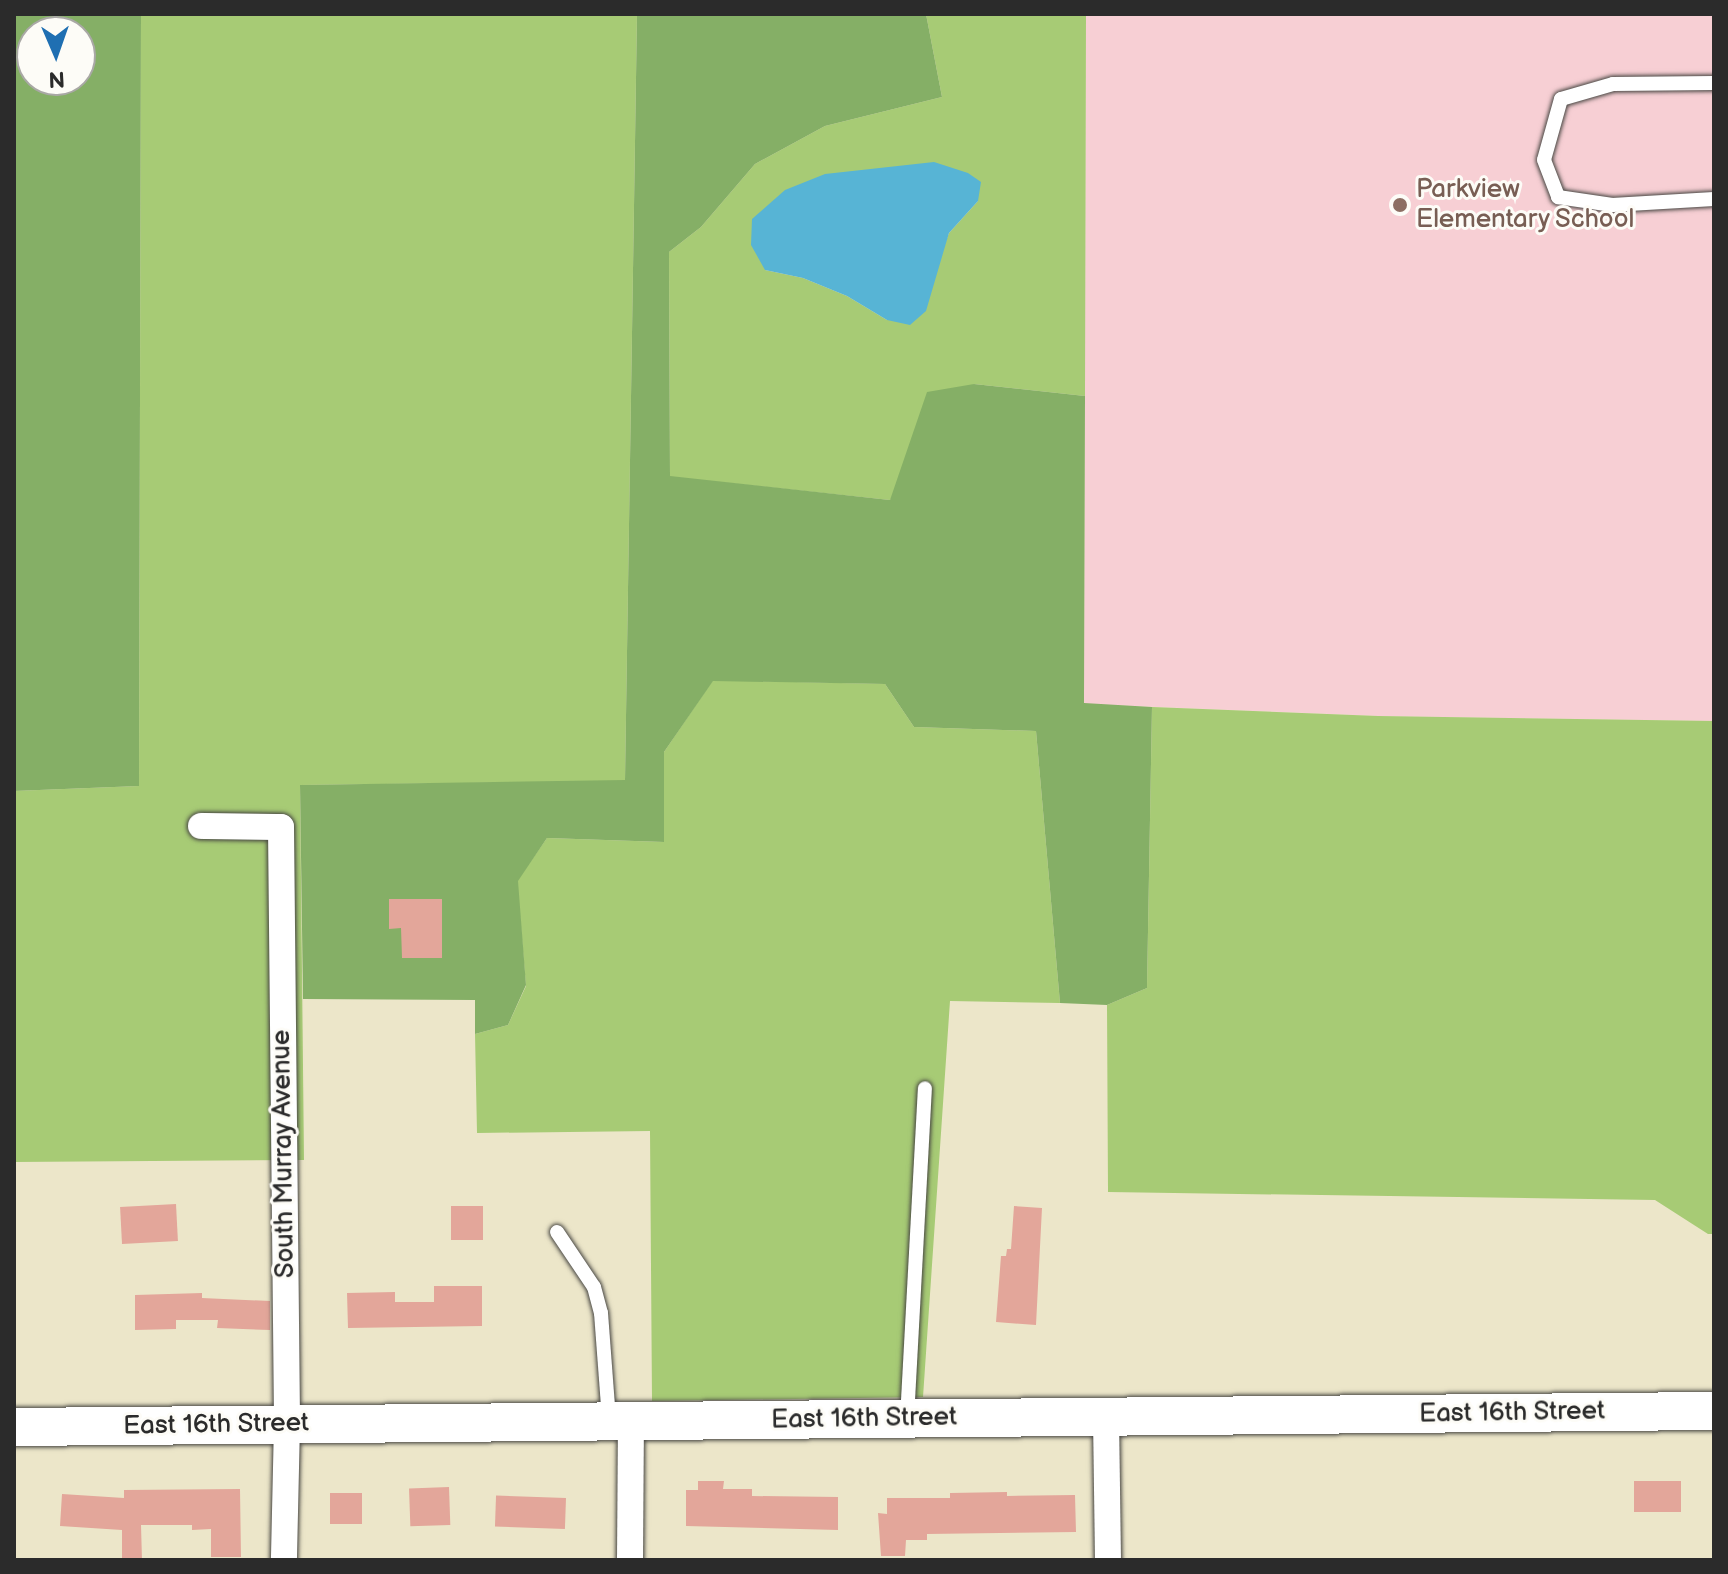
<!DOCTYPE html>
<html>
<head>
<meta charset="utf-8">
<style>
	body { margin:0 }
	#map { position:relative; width:1728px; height:1574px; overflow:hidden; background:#ece6c9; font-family:"Balsamiq Sans",sans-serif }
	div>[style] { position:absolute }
	.built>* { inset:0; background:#f7cfd4 }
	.green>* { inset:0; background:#a7cb75 }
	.forest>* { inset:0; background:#85af66 }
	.water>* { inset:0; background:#57b4d5 }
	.building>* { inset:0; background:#e3a69a; transform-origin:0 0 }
	.roads { filter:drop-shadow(0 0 2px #484743) drop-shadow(0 0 2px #484743) }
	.lane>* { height:14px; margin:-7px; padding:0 7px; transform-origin:7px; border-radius:7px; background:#fff }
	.street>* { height:26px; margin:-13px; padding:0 13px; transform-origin:13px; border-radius:13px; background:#fff }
	.secondary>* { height:38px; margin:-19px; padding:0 19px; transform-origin:19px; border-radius:19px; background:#fff }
	.dots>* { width:22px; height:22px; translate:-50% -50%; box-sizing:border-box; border:4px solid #fdfcf7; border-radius:50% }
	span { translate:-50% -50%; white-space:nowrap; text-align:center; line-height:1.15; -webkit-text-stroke:6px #fdfcf7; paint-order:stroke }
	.education-label { font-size:26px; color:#785e54 }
	.left { translate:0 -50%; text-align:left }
	.street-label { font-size:26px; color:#2b2b2b }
	.frame { position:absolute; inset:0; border:16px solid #2b2b2b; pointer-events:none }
	.north { position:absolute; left:16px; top:16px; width:80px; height:80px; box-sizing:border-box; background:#fdfcf7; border:2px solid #a9a8a5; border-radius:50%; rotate:178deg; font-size:22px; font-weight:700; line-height:32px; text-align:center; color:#2b2b2b }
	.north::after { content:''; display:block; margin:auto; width:28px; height:36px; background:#1f6fb2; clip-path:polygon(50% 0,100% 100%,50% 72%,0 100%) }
</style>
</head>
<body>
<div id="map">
	<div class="built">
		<i style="clip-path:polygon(1086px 14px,1714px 14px,1714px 721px,1378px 716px,1084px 704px)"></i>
	</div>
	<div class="green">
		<i style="clip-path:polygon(141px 14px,637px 14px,625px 781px,300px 785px,304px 1160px,14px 1162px,14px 791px,139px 786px)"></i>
		<i style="clip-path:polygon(evenodd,926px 14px,1086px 14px,1085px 396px,974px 384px,890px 500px,670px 477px,669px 252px,701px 227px,755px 164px,825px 126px,942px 97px,926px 14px,978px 201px,949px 233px,935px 269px,887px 320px,847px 296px,803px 278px,765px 270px,978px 201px)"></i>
		<i style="clip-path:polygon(713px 680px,885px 684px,914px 727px,1036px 731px,1060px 1003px,950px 1001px,923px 1397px,652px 1401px,650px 1131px,477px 1133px,475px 1034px,508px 1025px,526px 986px,517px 881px,547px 838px,664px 842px,664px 752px)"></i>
		<i style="clip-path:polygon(1152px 707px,1378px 716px,1714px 721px,1714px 1234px,1708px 1234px,1655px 1200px,1108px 1192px,1107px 1005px,1147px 988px)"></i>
	</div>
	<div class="forest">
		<i style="clip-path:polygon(evenodd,14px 14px,141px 14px,139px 786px,14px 791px,14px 14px,32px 32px,80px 32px,80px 80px,32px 80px,32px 32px)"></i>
		<i style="clip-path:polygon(637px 14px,926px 14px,942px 97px,825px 126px,755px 164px,701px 227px,669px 252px,670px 476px,890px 500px,927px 392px,974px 384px,1085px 396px,1084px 703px,1152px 707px,1147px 988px,1107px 1005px,1060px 1003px,1036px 731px,914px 727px,885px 684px,713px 681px,664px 752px,664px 842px,547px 838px,518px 881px,526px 985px,508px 1025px,475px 1034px,475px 1000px,303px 999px,300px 785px,625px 780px)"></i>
	</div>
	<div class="water">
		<i style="clip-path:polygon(934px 162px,968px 173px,981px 182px,978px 201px,949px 233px,926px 311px,910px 325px,887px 320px,847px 296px,803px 278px,765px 270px,751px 245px,752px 219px,785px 190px,825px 174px)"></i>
	</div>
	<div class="building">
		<i style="clip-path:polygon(389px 899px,442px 899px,442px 958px,402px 958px,401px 928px,389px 929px)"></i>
		<i style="left:176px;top:1204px;width:37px;height:56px;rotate:87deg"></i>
		<i style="left:483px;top:1206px;width:34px;height:32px;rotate:90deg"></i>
		<i style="clip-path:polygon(1014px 1206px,1042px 1208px,1036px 1325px,996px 1322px,1001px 1256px,1006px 1256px,1007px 1249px,1011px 1249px)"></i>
		<i style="clip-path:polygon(434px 1286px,482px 1286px,482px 1326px,348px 1328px,347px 1293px,395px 1292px,395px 1302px,434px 1302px)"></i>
		<i style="clip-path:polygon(202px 1293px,202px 1298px,270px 1301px,270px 1330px,217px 1328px,218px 1320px,176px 1320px,176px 1329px,135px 1330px,135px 1295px)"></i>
		<i style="clip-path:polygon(698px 1481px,724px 1481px,723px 1489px,752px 1489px,752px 1496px,838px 1497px,838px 1530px,686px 1526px,686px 1490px,698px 1490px)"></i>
		<i style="left:1634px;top:1481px;width:47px;height:31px"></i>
		<i style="left:449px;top:1487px;width:38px;height:40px;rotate:88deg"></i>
		<i style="clip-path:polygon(240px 1489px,241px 1557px,211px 1557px,211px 1529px,192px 1530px,192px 1525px,141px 1525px,142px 1560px,122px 1560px,122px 1530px,60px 1526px,62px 1494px,124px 1498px,124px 1490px)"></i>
		<i style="clip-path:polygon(1007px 1492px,1007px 1496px,1075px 1495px,1076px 1532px,927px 1534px,927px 1540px,906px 1540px,905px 1556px,881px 1556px,878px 1513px,887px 1514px,887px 1498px,950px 1498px,950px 1493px)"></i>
		<i style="left:362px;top:1493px;width:31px;height:32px;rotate:90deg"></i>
		<i style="left:566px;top:1498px;width:31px;height:70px;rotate:92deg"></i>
	</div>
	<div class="roads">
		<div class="lane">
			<i style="left:1714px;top:83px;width:101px;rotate:179.4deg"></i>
			<i style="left:1613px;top:84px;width:54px;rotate:163.9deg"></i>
			<i style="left:1561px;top:99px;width:63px;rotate:105.6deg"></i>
			<i style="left:1544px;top:160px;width:40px;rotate:69deg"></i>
			<i style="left:1558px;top:197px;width:55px;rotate:8.4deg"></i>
			<i style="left:1612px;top:205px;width:102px;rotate:-3.4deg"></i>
			<i style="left:557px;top:1232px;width:66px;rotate:56.1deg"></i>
			<i style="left:594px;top:1287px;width:27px;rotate:75deg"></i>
			<i style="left:601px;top:1313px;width:106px;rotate:85.7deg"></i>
			<i style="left:907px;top:1419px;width:331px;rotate:-86.9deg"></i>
		</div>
		<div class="street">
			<i style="left:201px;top:826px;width:80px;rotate:0.7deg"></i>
			<i style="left:281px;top:827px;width:597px;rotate:89.42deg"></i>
			<i style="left:287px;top:1424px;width:136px;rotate:91.3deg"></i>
			<i style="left:1106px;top:1417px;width:143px;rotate:89.2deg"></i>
			<i style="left:630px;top:1560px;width:139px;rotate:-89.6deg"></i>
		</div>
		<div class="secondary">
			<i style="left:14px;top:1427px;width:1700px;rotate:-0.54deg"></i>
		</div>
	</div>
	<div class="dots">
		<i style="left:1400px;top:205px;background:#8d6e63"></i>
	</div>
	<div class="education-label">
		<span class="left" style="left:1416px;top:205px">Parkview<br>Elementary School</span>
	</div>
	<div class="street-label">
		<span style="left:284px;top:1154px;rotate:-91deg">South Murray Avenue</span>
		<span style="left:1512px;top:1413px;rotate:-1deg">East 16th Street</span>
		<span style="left:864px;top:1419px;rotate:-1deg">East 16th Street</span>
		<span style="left:216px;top:1425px;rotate:-1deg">East 16th Street</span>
	</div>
	<div class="frame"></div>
	<div class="north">N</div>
</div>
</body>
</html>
